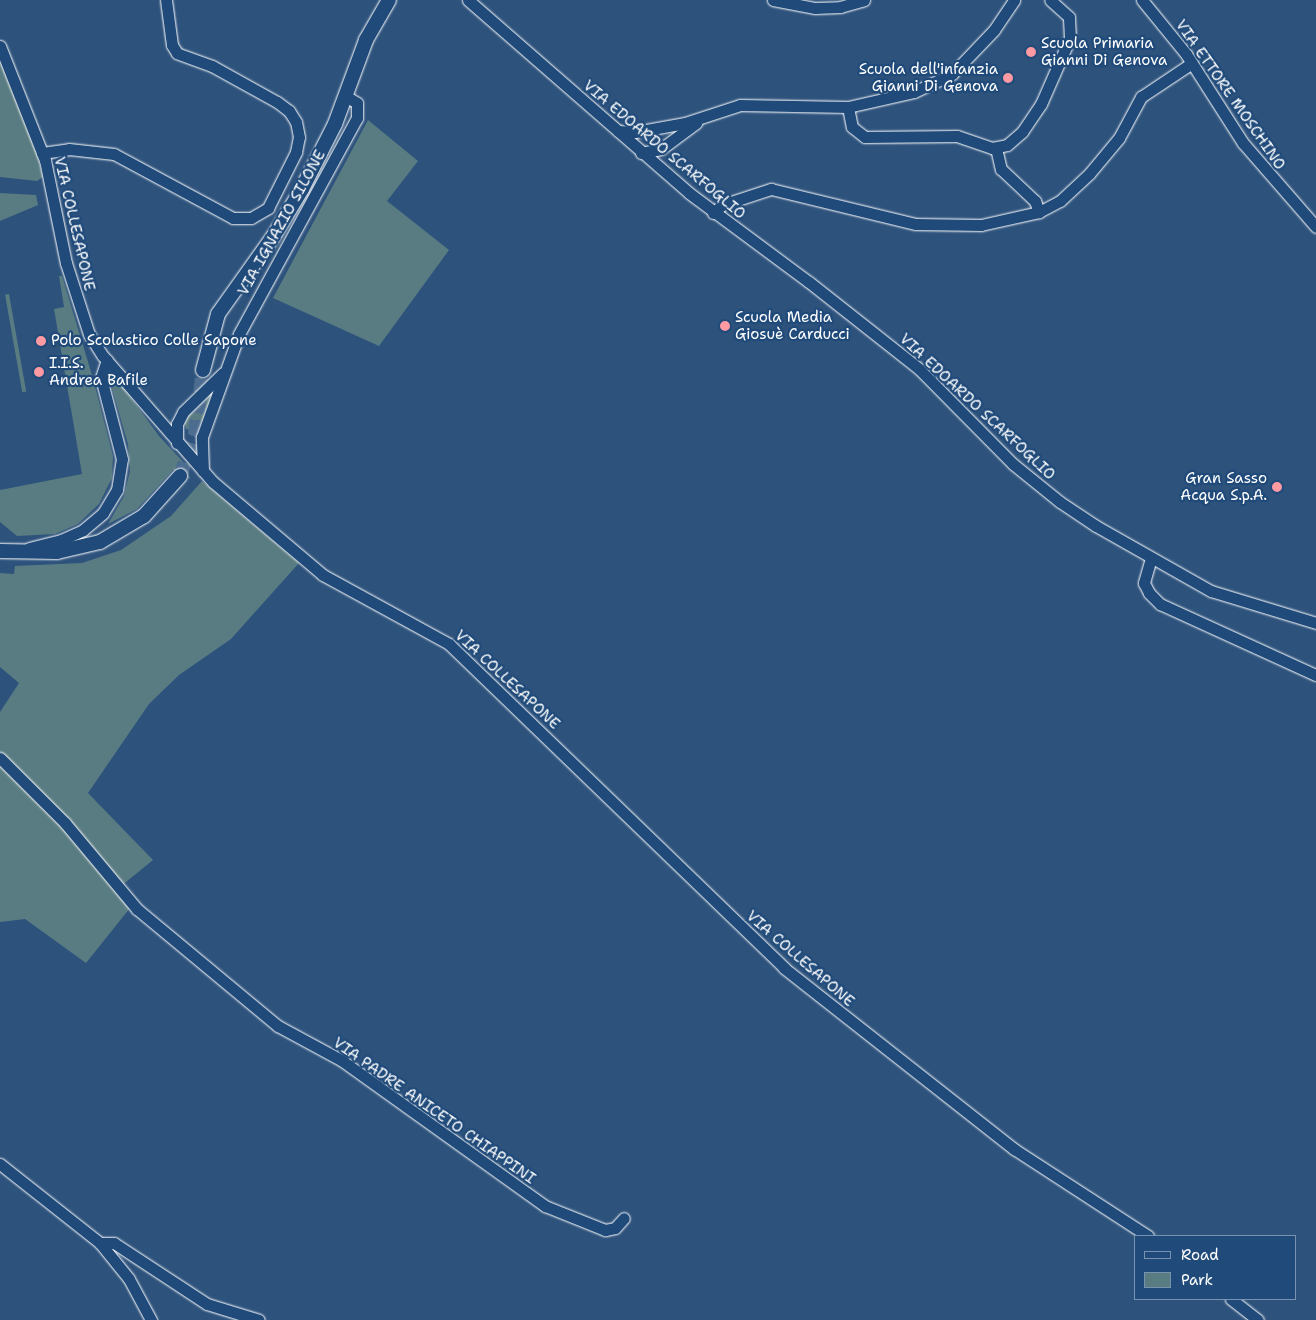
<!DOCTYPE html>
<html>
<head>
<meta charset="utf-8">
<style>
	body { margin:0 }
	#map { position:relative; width:1316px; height:1320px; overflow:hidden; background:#2d527c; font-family:"Shantell Sans",sans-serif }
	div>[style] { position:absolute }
	.green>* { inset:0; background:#597c82; transform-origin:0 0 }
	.tertiary-tunnel>* { height:14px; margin-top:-7px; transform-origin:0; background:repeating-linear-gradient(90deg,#4c6c90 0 14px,transparent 0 21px) }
	.roads { filter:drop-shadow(0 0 1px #fff) drop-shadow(0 0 1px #fff) }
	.minor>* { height:11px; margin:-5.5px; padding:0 5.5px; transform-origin:5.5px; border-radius:5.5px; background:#1f4a7a }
	.tertiary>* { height:14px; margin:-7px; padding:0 7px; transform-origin:7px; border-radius:7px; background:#1f4a7a }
	.dots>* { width:14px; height:14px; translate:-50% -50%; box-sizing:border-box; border:2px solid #1f4a7a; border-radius:50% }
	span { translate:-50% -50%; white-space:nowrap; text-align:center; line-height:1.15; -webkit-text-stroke:4.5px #1f4a7a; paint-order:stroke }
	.poi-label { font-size:15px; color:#fff }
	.left { translate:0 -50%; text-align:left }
	.right { translate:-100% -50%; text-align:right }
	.street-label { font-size:15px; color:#fff }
	.legend { position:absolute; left:1134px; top:1235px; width:162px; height:65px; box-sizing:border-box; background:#1f4a7a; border:1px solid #7992af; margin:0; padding:6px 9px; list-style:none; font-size:15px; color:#fff }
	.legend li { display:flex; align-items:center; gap:10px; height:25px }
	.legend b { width:25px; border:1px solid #7992af }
</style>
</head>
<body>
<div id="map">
	<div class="green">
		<i style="clip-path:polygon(0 61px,36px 151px,43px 177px,37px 181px,0 177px)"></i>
		<i style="clip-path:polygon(368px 120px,418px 161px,387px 201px,449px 250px,379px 346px,273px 298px)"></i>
		<i style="clip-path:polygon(0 193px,36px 195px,38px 205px,0 221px)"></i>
		<i style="clip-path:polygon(59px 276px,62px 276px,92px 375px,113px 456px,112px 478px,99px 504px,78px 524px,55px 534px,17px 536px,0 522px,0 490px,82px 474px,54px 309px,64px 307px)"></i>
		<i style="left:9px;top:294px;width:99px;height:4px;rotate:80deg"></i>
		<i style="clip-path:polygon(116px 377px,159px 436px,187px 466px,183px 471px,191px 479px,173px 470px,137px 509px,108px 524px,124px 496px,130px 471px,128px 444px,110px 381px)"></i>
		<i style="clip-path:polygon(210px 391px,214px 393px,201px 428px,193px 431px,186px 429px,184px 418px)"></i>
		<i style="clip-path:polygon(202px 481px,299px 563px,231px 639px,179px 675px,149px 704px,88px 793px,153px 860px,115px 891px,130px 908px,86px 963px,25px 919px,0 922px,0 712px,19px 683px,0 667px,0 573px,14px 574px,15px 566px,82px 563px,121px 550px,171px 516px)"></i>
	</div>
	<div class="tertiary-tunnel">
		<i style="left:180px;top:476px;width:45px;rotate:-70.3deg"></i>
		<i style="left:195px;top:434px;width:64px;rotate:-82.9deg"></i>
	</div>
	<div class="roads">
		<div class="minor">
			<i style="left:468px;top:0;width:293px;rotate:41.1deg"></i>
			<i style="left:689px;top:193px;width:149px;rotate:36.6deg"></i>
			<i style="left:809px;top:282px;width:140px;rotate:38.3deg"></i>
			<i style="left:919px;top:369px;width:134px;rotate:45.3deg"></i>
			<i style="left:1013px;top:464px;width:60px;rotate:39deg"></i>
			<i style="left:1060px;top:502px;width:43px;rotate:33.7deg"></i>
			<i style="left:1096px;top:526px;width:132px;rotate:29.5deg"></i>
			<i style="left:1211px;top:591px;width:110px;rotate:16.9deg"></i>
			<i style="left:773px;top:0;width:43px;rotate:10.8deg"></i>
			<i style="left:815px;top:8px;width:25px;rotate:-2deg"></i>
			<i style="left:840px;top:7px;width:25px;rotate:-16deg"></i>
			<i style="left:1142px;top:0;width:70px;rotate:50.8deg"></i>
			<i style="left:1186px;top:54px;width:106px;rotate:57.4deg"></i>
			<i style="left:1243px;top:143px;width:111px;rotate:49deg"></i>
			<i style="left:0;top:46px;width:123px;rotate:68.5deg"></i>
			<i style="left:45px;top:160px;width:105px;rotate:78.5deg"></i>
			<i style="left:66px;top:263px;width:75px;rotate:72.1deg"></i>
			<i style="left:89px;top:334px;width:26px;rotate:58deg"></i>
			<i style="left:103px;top:356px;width:167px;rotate:48.9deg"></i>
			<i style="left:213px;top:482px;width:144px;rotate:40.2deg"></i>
			<i style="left:323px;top:575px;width:144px;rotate:28.7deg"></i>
			<i style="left:449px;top:644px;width:466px;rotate:44deg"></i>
			<i style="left:784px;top:968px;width:293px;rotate:38.2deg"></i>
			<i style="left:1014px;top:1149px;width:160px;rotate:33deg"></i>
			<i style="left:848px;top:107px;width:20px;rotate:79deg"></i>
			<i style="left:852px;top:127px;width:16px;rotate:38deg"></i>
			<i style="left:865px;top:137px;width:92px;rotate:-0.6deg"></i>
			<i style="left:957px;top:136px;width:37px;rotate:19deg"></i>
			<i style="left:992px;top:148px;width:15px;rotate:-11deg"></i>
			<i style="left:1007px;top:145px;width:20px;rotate:-41deg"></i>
			<i style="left:1022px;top:132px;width:34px;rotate:-56deg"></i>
			<i style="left:1041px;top:104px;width:72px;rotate:-66.3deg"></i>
			<i style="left:1070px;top:38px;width:21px;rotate:-93deg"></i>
			<i style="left:1069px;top:17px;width:25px;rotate:-138deg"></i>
			<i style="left:618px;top:131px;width:17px;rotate:3deg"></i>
			<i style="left:635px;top:132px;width:51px;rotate:-10.2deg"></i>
			<i style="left:685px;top:123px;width:58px;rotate:-18.1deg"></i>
			<i style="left:740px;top:105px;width:108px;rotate:1.1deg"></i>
			<i style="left:848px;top:107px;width:68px;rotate:-12.8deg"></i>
			<i style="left:914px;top:92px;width:42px;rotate:-25.3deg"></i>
			<i style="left:952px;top:74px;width:61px;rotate:-46.3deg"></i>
			<i style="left:994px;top:30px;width:36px;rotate:-56deg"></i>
			<i style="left:996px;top:148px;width:22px;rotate:77deg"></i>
			<i style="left:1001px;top:169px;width:47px;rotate:43.3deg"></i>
			<i style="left:1035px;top:201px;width:12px;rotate:70deg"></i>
			<i style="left:42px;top:153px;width:27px;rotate:-8deg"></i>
			<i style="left:69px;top:149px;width:45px;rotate:6.3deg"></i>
			<i style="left:114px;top:154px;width:135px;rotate:28.3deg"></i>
			<i style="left:233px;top:218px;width:18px"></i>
			<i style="left:251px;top:218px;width:20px;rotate:-30deg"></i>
			<i style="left:268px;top:208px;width:63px;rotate:-63.4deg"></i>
			<i style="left:296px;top:152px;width:15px;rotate:-79deg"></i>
			<i style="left:299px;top:137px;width:15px;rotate:-101deg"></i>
			<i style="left:296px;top:122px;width:13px;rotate:-122deg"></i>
			<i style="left:289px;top:111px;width:15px;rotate:-143deg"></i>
			<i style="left:277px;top:102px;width:74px;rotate:-151deg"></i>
			<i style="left:212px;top:66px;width:37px;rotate:-160deg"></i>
			<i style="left:177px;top:53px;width:9px;rotate:-122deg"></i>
			<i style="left:172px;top:45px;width:45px;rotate:-97.6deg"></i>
			<i style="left:641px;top:153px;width:20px;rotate:-11deg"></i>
			<i style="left:661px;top:149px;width:44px;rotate:-36.6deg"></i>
			<i style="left:713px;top:213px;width:12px;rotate:-42deg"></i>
			<i style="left:722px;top:205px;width:52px;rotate:-18.1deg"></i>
			<i style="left:771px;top:189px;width:149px;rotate:13.6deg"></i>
			<i style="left:916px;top:224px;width:65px;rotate:0.9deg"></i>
			<i style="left:981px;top:225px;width:59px;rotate:-12.6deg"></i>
			<i style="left:1039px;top:212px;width:24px;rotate:-28deg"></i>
			<i style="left:1060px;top:201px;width:40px;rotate:-43deg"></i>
			<i style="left:1089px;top:174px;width:47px;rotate:-50.2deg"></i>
			<i style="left:1119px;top:138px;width:47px;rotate:-61.8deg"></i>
			<i style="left:1141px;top:97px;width:61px;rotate:-33.7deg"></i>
			<i style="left:177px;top:443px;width:19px;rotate:-90deg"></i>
			<i style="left:177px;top:424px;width:13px;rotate:-63deg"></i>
			<i style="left:183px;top:412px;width:56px;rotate:-44.3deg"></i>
			<i style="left:203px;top:471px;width:34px;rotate:-92deg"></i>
			<i style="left:202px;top:437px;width:109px;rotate:-70.2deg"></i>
			<i style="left:239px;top:334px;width:246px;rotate:-61.4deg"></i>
			<i style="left:357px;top:118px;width:15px;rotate:-90deg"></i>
			<i style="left:357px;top:103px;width:13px;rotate:-148deg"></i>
			<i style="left:29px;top:548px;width:33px;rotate:-14deg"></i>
			<i style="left:61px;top:540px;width:24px;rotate:-24deg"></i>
			<i style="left:83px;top:530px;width:26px;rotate:-40deg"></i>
			<i style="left:103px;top:513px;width:27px;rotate:-59deg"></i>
			<i style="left:117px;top:490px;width:31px;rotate:-81deg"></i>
			<i style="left:122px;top:459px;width:84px;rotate:-104.5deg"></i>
			<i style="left:101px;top:378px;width:19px;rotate:-72deg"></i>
			<i style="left:1151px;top:558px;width:26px;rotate:106deg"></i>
			<i style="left:1144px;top:583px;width:11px;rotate:63deg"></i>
			<i style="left:1149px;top:593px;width:16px;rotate:45deg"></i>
			<i style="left:1160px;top:604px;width:171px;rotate:24.5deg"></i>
			<i style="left:0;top:758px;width:92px;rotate:45deg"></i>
			<i style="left:65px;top:823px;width:112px;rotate:50.1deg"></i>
			<i style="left:137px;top:909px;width:183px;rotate:39.7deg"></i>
			<i style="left:278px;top:1026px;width:72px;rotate:28.4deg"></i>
			<i style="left:341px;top:1060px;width:251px;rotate:35.6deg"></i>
			<i style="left:545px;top:1206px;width:65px;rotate:21.8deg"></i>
			<i style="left:605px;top:1230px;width:10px;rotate:-11deg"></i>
			<i style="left:615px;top:1228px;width:13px;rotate:-48deg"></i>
			<i style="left:0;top:1164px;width:127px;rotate:38.3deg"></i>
			<i style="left:100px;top:1243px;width:46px;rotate:51.1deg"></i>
			<i style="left:129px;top:1279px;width:47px;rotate:61.8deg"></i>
			<i style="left:100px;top:1243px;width:14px"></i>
			<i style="left:114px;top:1243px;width:111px;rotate:33.3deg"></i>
			<i style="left:207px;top:1304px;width:54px;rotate:17.1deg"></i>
			<i style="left:1231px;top:1299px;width:34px;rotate:38deg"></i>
		</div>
		<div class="tertiary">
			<i style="left:203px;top:370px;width:58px;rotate:-75deg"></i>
			<i style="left:218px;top:314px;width:95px;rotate:-54.5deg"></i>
			<i style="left:273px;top:237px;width:56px;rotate:-58.9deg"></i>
			<i style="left:302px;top:189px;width:73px;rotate:-63.1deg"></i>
			<i style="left:335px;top:124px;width:90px;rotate:-69.7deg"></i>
			<i style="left:366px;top:40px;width:46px;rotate:-60.1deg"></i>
			<i style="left:0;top:551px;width:57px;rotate:1deg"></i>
			<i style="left:57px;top:552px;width:44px;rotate:-13.1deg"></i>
			<i style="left:100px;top:542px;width:51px;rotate:-30.6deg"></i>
			<i style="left:144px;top:516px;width:54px;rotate:-48deg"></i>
		</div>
	</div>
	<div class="dots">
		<i style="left:1031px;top:52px;background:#ff9aa2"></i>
		<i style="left:1008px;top:78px;background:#ff9aa2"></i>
		<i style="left:725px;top:326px;background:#ff9aa2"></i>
		<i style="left:41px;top:341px;background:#ff9aa2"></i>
		<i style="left:39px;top:372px;background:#ff9aa2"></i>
		<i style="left:1277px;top:487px;background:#ff9aa2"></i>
	</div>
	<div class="poi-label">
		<span class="left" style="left:1041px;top:52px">Scuola Primaria<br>Gianni Di Genova</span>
		<span class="right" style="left:998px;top:78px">Scuola dell'infanzia<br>Gianni Di Genova</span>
		<span class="left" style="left:735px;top:326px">Scuola Media<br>Giosuè Carducci</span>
		<span class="left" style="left:51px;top:341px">Polo Scolastico Colle Sapone</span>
		<span class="left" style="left:49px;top:372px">I.I.S.<br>Andrea Bafile</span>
		<span class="right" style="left:1267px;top:487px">Gran Sasso<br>Acqua S.p.A.</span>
	</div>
	<div class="street-label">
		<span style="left:1230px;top:95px;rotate:55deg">VIA ETTORE MOSCHINO</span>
		<span style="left:664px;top:150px;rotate:40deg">VIA EDOARDO SCARFOGLIO</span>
		<span style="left:282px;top:223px;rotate:-61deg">VIA IGNAZIO SILONE</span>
		<span style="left:74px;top:224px;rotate:77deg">VIA COLLESAPONE</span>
		<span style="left:977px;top:407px;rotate:43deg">VIA EDOARDO SCARFOGLIO</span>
		<span style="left:507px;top:680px;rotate:43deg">VIA COLLESAPONE</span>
		<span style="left:800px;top:959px;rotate:41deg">VIA COLLESAPONE</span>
		<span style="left:434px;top:1111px;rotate:35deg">VIA PADRE ANICETO CHIAPPINI</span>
	</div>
	<ul class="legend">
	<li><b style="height:6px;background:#1f4a7a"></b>Road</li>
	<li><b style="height:14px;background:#597c82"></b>Park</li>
	</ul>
</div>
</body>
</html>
